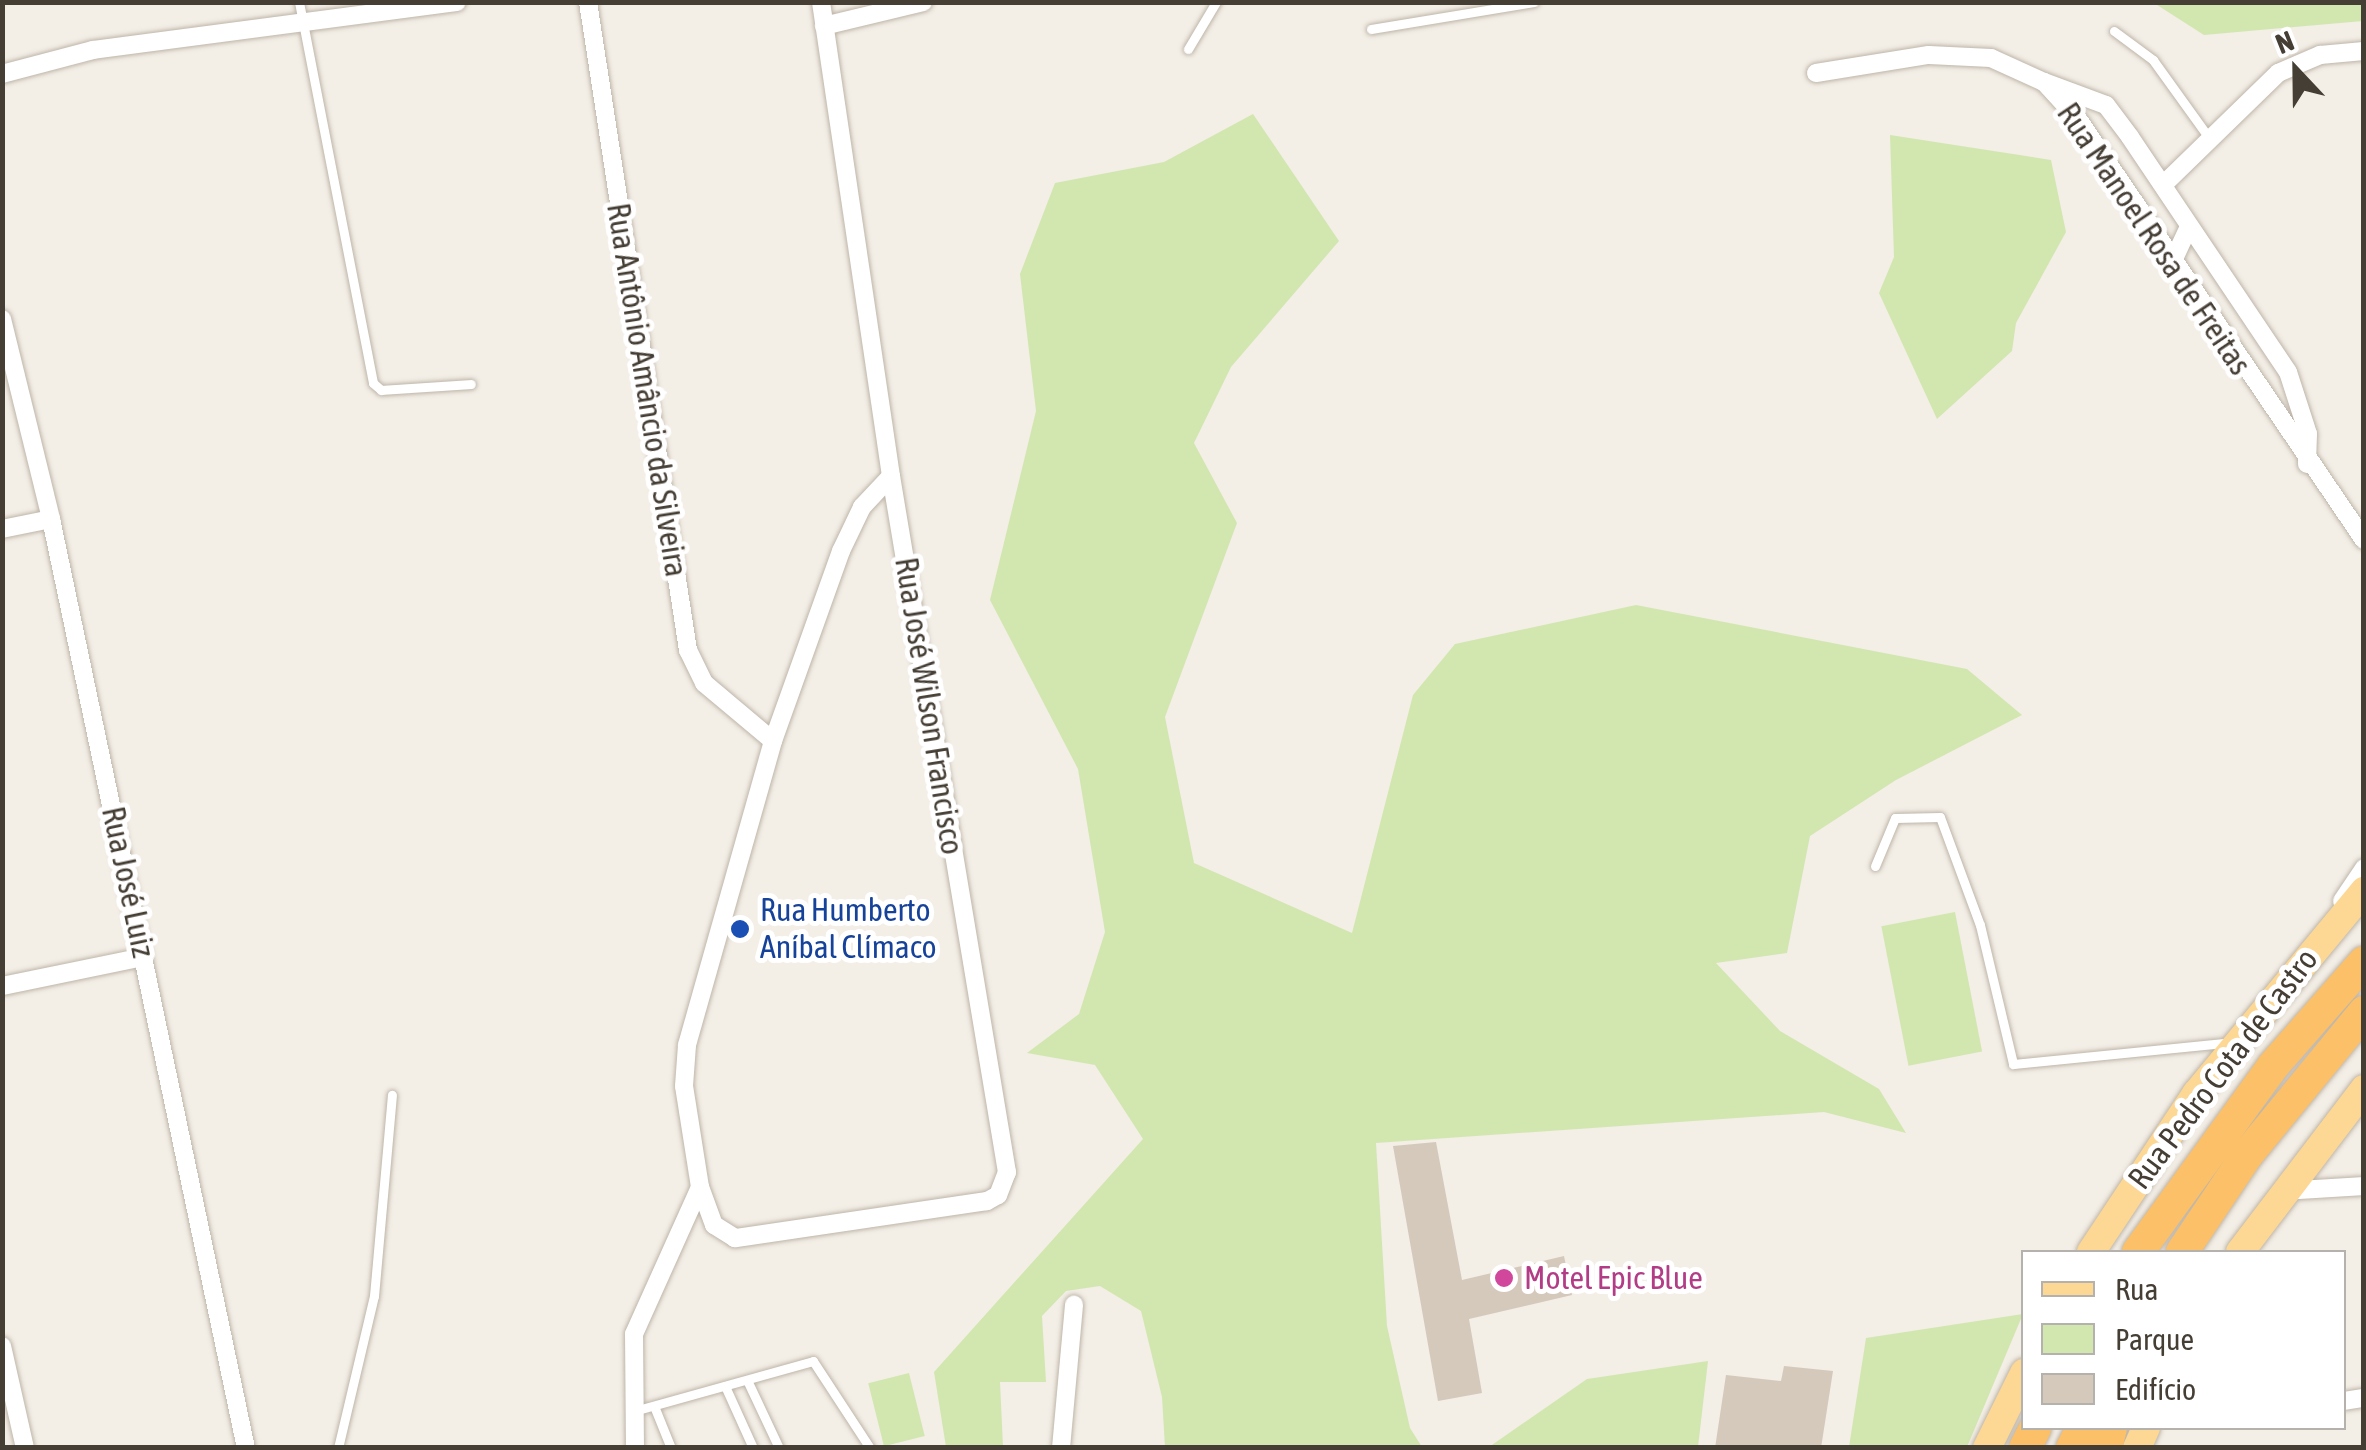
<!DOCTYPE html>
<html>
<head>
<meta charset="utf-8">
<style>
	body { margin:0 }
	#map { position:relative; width:2366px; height:1450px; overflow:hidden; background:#f3eee6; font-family:"Asap Condensed",sans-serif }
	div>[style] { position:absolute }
	.green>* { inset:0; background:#d2e7af; transform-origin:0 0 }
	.building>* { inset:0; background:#d4c9bb }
	.roads { filter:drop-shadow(0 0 2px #beb5a9) drop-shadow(0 0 2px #beb5a9) }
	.lane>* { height:9px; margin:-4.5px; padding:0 4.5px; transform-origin:4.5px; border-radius:4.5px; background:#fff }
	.street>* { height:18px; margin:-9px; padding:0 9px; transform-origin:9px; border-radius:9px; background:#fff }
	.primary>* { height:28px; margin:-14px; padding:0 14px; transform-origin:14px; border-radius:14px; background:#fdd895 }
	.highway>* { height:32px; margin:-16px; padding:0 16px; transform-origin:16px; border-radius:16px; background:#fcc068 }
	.dots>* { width:28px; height:28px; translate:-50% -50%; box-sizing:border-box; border:5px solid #fff; border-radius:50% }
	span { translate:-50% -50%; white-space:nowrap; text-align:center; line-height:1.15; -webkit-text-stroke:10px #fff; paint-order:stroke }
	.street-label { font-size:32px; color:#453e35 }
	.transit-label { font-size:32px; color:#164399 }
	.left { translate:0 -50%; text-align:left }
	.hotel-label { font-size:32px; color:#b23c85 }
	.frame { position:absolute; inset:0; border:5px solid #453e35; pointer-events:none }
	.legend { position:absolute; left:2021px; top:1250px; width:325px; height:180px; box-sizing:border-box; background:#fff; border:2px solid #b5b2ae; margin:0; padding:12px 18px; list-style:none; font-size:30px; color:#453e35 }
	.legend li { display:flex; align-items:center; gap:20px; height:50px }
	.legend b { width:50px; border:2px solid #b5b2ae }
	.north { position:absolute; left:2246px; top:20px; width:100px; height:100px; -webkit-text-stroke:8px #fff; paint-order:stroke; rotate:338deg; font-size:28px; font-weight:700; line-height:40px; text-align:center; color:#453e35 }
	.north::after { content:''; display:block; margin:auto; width:35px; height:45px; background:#453e35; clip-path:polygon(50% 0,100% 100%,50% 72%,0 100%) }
</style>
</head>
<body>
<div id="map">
	<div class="green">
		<i style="clip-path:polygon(2154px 3px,2363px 3px,2363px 21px,2204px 35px)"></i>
		<i style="clip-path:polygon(1253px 114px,1339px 241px,1231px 367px,1194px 443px,1237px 523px,1165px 717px,1194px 863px,1352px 933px,1413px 695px,1455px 644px,1636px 605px,1967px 669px,2022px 715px,1896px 780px,1810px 836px,1787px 953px,1716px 963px,1780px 1031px,1879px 1089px,1906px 1133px,1824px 1112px,1376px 1143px,1387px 1326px,1410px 1428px,1422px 1447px,1165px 1447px,1162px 1397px,1141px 1311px,1100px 1286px,1066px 1291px,1042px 1316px,1046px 1382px,1000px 1382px,1003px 1447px,946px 1447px,934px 1372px,1143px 1139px,1095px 1065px,1027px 1053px,1079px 1014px,1105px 932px,1078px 769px,990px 600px,1036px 411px,1020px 274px,1055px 183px,1164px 162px)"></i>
		<i style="clip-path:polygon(1890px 135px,2051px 160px,2066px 232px,2016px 323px,2012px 351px,1937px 419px,1879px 293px,1894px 257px)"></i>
		<i style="left:1955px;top:912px;width:142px;height:75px;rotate:79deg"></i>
		<i style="clip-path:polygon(2023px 1314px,1967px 1447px,1849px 1447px,1866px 1338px)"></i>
		<i style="clip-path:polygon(1708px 1361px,1698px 1447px,1489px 1447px,1587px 1379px)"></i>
		<i style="left:909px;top:1373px;width:65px;height:42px;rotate:76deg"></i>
	</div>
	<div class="building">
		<i style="clip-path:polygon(1436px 1142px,1462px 1280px,1564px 1256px,1572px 1295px,1469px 1319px,1482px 1393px,1438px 1401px,1393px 1146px)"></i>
		<i style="clip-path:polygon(1784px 1366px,1833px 1371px,1821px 1448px,1715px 1448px,1726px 1375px,1781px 1381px)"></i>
	</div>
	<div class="roads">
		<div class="lane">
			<i style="left:299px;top:2px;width:388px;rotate:79deg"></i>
			<i style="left:373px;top:383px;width:11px;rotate:41deg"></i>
			<i style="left:381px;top:390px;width:90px;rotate:-3.8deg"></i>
			<i style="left:1371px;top:29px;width:165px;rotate:-9.4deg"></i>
			<i style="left:2114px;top:31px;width:49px;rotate:36.6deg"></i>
			<i style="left:2153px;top:60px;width:96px;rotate:54.3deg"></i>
			<i style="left:1188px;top:49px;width:55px;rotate:-59.2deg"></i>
			<i style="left:1875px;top:866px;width:52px;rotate:-67.4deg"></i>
			<i style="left:1895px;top:818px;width:45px;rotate:-1.3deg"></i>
			<i style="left:1940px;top:817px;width:115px;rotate:69.7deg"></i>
			<i style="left:1980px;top:925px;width:143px;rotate:76.6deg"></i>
			<i style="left:2013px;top:1064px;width:220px;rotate:-5.7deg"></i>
			<i style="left:747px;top:1380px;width:75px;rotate:64.8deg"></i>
			<i style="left:725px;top:1386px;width:68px;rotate:65.7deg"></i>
			<i style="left:654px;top:1406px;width:45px;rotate:68deg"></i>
			<i style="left:634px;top:1411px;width:186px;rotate:-15.6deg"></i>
			<i style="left:813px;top:1361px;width:104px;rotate:56.8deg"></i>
			<i style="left:338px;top:1448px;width:156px;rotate:-76.7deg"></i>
			<i style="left:374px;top:1296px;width:202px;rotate:-84.9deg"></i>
		</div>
		<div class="street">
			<i style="left:588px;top:2px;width:656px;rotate:81.23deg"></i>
			<i style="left:688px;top:650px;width:37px;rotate:64deg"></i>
			<i style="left:704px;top:683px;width:90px;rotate:40deg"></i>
			<i style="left:821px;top:2px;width:479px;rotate:81.6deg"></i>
			<i style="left:891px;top:476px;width:706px;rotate:80.54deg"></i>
			<i style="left:1007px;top:1172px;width:25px;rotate:111deg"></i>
			<i style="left:998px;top:1195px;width:13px;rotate:151deg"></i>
			<i style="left:987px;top:1201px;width:255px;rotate:171.6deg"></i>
			<i style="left:735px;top:1238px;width:25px;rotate:-148deg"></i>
			<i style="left:714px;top:1225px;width:40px;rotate:-110.2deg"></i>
			<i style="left:700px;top:1187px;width:102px;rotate:-99deg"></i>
			<i style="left:684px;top:1086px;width:41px;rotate:-85.8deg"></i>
			<i style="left:687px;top:1045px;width:316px;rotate:-74.2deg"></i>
			<i style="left:773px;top:741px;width:202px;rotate:-70.3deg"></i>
			<i style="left:841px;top:551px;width:49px;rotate:-64.5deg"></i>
			<i style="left:862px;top:507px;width:42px;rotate:-46.9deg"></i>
			<i style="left:824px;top:26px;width:102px;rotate:-13.6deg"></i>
			<i style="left:1816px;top:73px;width:114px;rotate:-9.1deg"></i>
			<i style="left:1929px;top:55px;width:62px;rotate:2.8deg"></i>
			<i style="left:1991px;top:58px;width:58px;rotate:24.4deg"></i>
			<i style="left:2044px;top:82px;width:50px;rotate:47.4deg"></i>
			<i style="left:2078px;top:119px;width:509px;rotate:55.81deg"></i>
			<i style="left:2px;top:74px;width:94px;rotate:-14.8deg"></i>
			<i style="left:93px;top:50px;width:367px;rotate:-7.5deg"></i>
			<i style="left:2044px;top:82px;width:66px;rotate:20.4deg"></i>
			<i style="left:2106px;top:105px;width:40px;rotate:53deg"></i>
			<i style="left:2130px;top:137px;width:283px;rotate:56.1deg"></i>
			<i style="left:2288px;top:372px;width:65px;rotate:72.1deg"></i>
			<i style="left:2308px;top:434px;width:30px;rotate:92deg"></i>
			<i style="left:2163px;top:185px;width:161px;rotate:-44.2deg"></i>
			<i style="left:2278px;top:73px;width:46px;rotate:-23.2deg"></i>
			<i style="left:2320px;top:55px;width:44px;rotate:-5.2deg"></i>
			<i style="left:2172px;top:263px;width:40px;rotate:-65deg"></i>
			<i style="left:2px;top:319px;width:206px;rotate:76.2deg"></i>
			<i style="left:51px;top:519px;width:949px;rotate:78.15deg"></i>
			<i style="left:2px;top:529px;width:50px;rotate:-11.5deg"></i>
			<i style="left:2342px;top:901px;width:40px;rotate:-56deg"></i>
			<i style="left:2px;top:986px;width:144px;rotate:-11.6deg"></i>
			<i style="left:2283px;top:1191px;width:81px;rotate:-3.5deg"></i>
			<i style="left:2px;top:1346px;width:105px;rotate:77.3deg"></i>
			<i style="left:2344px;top:1401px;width:20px;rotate:-9deg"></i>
			<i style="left:635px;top:1448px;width:114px;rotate:-90.5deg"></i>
			<i style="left:634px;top:1334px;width:161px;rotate:-65.8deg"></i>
			<i style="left:1061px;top:1448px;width:144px;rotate:-84.8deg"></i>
		</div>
		<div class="primary">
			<i style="left:2091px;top:1252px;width:190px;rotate:-56.4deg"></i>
			<i style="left:2196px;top:1094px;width:264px;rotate:-50.4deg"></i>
			<i style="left:2240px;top:1252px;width:205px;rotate:-52.7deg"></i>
			<i style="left:1987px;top:1448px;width:84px;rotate:-63.7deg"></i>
			<i style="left:2137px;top:1448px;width:22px;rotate:-66deg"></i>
		</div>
		<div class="highway">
			<i style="left:2138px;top:1252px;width:230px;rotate:-54deg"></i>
			<i style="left:2273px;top:1066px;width:138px;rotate:-48.8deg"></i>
			<i style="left:2182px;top:1252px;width:117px;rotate:-56.2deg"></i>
			<i style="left:2247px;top:1155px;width:185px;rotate:-50.7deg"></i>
			<i style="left:2025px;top:1448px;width:22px;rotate:-63deg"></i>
			<i style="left:2072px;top:1448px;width:22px;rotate:-63deg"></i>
			<i style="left:2106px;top:1448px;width:21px;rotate:-76deg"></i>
		</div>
	</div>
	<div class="dots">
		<i style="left:740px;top:929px;background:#1a4fb4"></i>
		<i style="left:1504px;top:1278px;background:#d1479c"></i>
	</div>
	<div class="street-label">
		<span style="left:2154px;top:239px;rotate:56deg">Rua Manoel Rosa de Freitas</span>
		<span style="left:647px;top:390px;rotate:81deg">Rua Antônio Amâncio da Silveira</span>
		<span style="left:929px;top:706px;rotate:81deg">Rua José Wilson Francisco</span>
		<span style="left:128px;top:882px;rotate:78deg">Rua José Luiz</span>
		<span style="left:2223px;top:1069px;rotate:-53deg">Rua Pedro Cota de Castro</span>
	</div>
	<div class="transit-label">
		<span class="left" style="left:760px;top:929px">Rua Humberto<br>Aníbal Clímaco</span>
	</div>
	<div class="hotel-label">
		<span class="left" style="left:1524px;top:1278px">Motel Epic Blue</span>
	</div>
	<div class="frame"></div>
	<ul class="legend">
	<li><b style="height:12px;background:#fdd895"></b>Rua</li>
	<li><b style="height:28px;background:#d2e7af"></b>Parque</li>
	<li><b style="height:28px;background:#d4c9bb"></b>Edifício</li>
	</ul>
	<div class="north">N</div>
</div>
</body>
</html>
